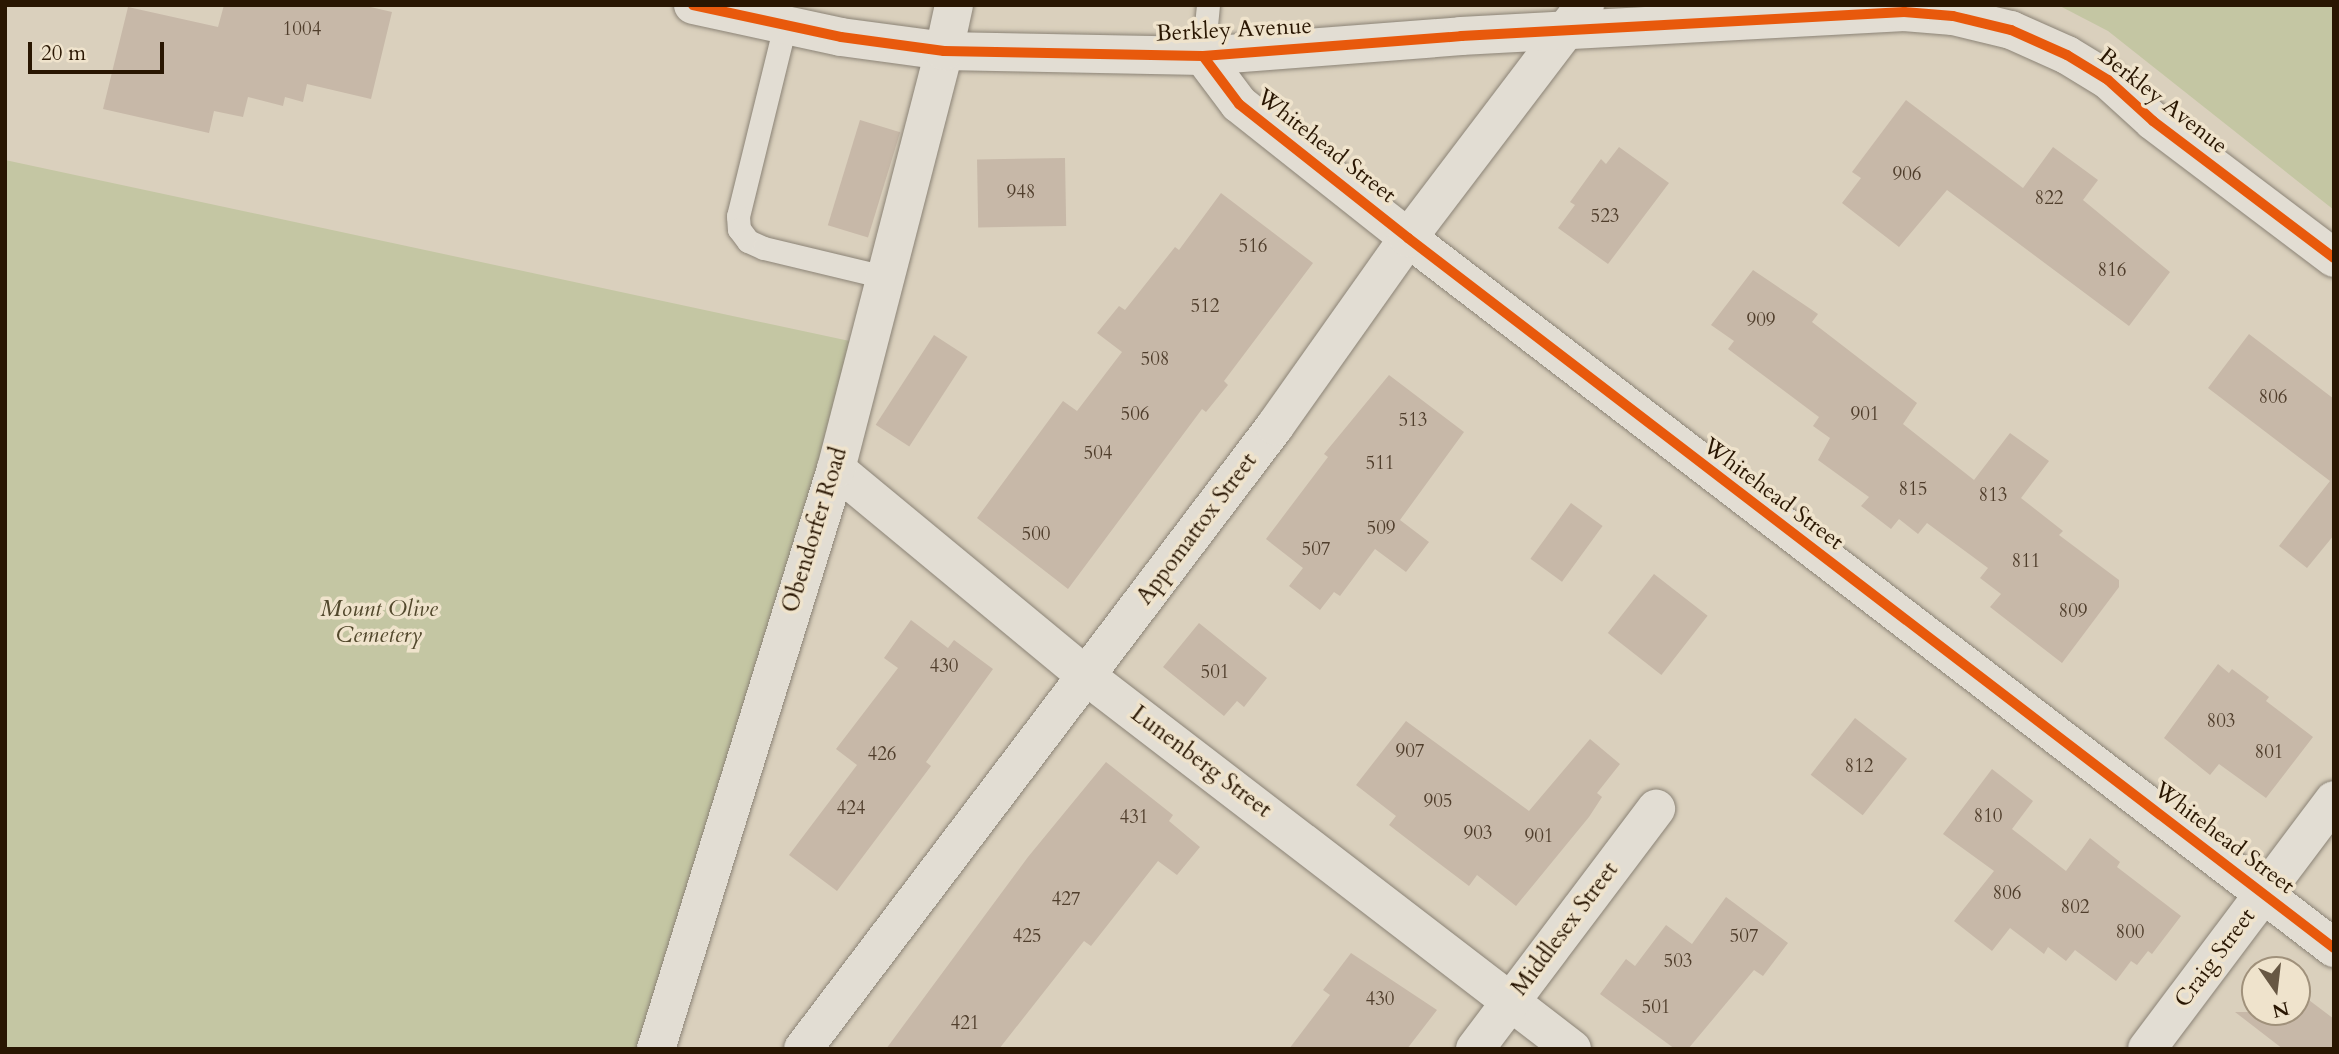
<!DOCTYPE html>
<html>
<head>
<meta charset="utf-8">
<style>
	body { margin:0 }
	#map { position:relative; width:2339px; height:1054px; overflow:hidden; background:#dad0bd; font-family:Cardo,serif }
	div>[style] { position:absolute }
	.green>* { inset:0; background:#c4c6a3 }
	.building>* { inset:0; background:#c7b8a8; transform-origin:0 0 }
	.roads { filter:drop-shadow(0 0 2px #8b8376) drop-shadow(0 0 2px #8b8376) }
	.lane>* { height:23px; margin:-11.5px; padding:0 11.5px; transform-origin:11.5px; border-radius:11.5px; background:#e2ddd3 }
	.street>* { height:38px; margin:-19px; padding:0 19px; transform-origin:19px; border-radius:19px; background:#e2ddd3 }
	.secondary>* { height:38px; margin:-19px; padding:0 19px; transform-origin:19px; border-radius:19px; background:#e2ddd3 }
	.cycleway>* { height:10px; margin:-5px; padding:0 5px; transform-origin:5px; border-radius:5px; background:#e8590c }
	span { translate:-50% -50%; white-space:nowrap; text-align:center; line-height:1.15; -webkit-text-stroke:7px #efe3cc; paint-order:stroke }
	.number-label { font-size:19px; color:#503e2c }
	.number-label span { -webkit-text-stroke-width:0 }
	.street-label { font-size:23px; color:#291602 }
	.park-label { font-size:23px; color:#52482c; font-style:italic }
	.frame { position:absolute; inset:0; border:7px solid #291602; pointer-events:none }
	.north { position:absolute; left:2241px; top:956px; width:70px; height:70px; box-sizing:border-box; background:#efe3cc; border:2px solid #a0917b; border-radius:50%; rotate:166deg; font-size:19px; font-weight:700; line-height:28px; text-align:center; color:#291602 }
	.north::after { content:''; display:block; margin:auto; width:24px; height:32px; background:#675743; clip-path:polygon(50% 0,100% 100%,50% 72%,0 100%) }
	.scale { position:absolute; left:28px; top:42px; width:136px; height:32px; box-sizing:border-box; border:4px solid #291602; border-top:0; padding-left:9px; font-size:21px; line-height:24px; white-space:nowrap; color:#291602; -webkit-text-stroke:5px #efe3cc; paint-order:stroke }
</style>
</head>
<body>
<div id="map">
	<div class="green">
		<i style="clip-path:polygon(2058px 5px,2334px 5px,2334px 210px,2108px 31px)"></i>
		<i style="clip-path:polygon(5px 160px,859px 343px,636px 1049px,5px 1049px)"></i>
	</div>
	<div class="building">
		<i style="clip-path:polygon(224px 5px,362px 5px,392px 12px,371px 99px,307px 84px,303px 102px,285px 97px,283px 106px,248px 97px,243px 117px,214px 111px,209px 133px,103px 109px,128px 7px,218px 27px)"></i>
		<i style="clip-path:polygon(1906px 100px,2023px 188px,2053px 147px,2098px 180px,2083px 200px,2170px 272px,2129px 326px,1947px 190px,1899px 247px,1842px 203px,1861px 178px,1852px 172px)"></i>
		<i style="left:860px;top:120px;width:42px;height:110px;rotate:17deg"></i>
		<i style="clip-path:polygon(1619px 147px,1669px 183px,1608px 264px,1558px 228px,1575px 205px,1570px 202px,1601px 159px,1606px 164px)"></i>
		<i style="left:1065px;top:158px;width:68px;height:88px;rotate:89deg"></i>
		<i style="clip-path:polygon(1221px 193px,1313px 263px,1224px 381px,1228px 385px,1206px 412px,1202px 409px,1068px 589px,977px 518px,1063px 401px,1077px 411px,1122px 352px,1097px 333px,1119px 306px,1125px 310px,1175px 247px,1179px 250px)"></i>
		<i style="clip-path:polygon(1753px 270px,1818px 314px,1812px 322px,1917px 403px,1903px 424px,1974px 480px,2010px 433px,2049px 461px,2021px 498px,2063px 531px,2059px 535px,2119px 580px,2119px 587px,2062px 663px,1990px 607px,2001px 594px,1980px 578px,1988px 568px,1927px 523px,1918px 534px,1899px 519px,1891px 529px,1861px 506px,1869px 497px,1818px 460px,1830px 438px,1813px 426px,1819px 417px,1728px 349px,1734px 341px,1711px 325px)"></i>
		<i style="clip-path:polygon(2249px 334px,2334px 399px,2334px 535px,2307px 568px,2279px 546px,2330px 481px,2208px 388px)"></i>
		<i style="left:934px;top:335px;width:40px;height:107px;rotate:33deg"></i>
		<i style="clip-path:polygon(1389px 375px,1464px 432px,1400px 520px,1429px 542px,1406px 572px,1375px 549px,1340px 596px,1334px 592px,1320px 610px,1289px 586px,1303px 568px,1266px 539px,1328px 457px,1324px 454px)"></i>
		<i style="left:1571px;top:503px;width:39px;height:69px;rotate:36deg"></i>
		<i style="left:1654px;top:574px;width:68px;height:75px;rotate:38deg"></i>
		<i style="clip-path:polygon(911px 620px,948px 648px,954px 640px,993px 669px,926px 762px,931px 766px,837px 891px,789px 855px,857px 765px,836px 749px,898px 668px,884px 658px)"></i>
		<i style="clip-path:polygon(1199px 623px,1267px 678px,1244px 707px,1237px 701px,1224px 716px,1163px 667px)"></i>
		<i style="clip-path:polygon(2218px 664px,2229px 673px,2232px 669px,2269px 697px,2266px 701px,2313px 737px,2266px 798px,2219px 764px,2210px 775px,2164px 738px)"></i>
		<i style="left:1855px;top:718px;width:66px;height:72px;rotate:38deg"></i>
		<i style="clip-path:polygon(1406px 721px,1529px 811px,1590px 739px,1620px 764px,1597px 793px,1602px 797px,1589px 817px,1516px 906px,1477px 875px,1469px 886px,1428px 855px,1389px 825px,1396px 816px,1356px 785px)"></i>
		<i style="clip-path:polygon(1106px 762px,1173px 815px,1169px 821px,1200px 847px,1177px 875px,1158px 861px,1091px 946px,1084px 941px,999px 1049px,886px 1049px,1028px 857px)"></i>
		<i style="clip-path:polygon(1992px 769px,2033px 801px,2012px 829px,2066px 871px,2090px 838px,2120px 862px,2117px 867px,2181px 916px,2152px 954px,2148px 951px,2137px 965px,2131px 961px,2116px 981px,2075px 950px,2066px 961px,2048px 947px,2044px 954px,2010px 928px,1992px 951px,1954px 921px,1994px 871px,1943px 834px)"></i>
		<i style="clip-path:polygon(1726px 897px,1788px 943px,1763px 976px,1754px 970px,1688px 1049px,1675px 1049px,1600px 994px,1626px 959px,1635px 966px,1666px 925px,1692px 944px)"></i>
		<i style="clip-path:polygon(1351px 953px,1437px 1010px,1407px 1049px,1289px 1049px,1330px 995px,1323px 990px)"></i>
		<i style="clip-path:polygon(2297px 991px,2334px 1019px,2334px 1049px,2283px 1049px,2235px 1012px,2297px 1012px)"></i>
	</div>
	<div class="roads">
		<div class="lane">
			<i style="left:785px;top:25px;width:197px;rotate:103.8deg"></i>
			<i style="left:738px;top:216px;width:13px;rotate:86deg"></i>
			<i style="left:739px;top:229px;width:15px;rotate:53deg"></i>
			<i style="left:748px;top:241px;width:17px;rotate:24deg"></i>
			<i style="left:764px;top:248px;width:124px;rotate:13.5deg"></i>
			<i style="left:1203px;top:56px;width:51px;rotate:-84.4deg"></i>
		</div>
		<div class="street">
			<i style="left:1203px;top:56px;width:60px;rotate:53.1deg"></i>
			<i style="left:1239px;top:104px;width:216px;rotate:38.4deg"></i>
			<i style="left:1408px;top:238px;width:1167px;rotate:37.48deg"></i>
			<i style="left:836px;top:469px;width:323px;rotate:39.6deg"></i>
			<i style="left:1085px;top:675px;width:614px;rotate:37.52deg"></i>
			<i style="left:656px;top:1049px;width:607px;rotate:-72.76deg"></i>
			<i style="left:836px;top:469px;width:432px;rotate:-75.5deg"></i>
			<i style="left:803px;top:1049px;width:782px;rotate:-52.85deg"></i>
			<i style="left:1275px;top:426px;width:230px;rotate:-54.7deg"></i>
			<i style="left:1408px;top:238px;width:293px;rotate:-52.8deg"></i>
			<i style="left:1475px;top:1049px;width:301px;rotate:-53deg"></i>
			<i style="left:2147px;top:1049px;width:311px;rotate:-53.1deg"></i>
		</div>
		<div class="secondary">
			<i style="left:693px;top:5px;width:151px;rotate:12.2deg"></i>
			<i style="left:841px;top:37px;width:104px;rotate:7.7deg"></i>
			<i style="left:944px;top:51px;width:259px;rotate:1.1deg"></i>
			<i style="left:1203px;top:56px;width:259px;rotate:-4.4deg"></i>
			<i style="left:1461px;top:36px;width:444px;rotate:-3.1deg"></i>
			<i style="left:1904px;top:12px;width:49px;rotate:4.7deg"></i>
			<i style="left:1953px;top:16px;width:60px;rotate:13.6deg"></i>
			<i style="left:2011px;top:30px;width:61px;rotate:24.1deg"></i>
			<i style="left:2067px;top:55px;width:48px;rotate:31.4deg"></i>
			<i style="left:2108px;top:80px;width:61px;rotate:42.3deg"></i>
			<i style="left:2153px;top:121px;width:227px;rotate:37.1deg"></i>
			<i style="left:944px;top:51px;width:47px;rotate:-77.7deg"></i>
		</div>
	</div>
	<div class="cycleway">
		<i style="left:693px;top:5px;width:151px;rotate:12.2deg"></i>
		<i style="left:841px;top:37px;width:104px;rotate:7.7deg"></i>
		<i style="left:944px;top:51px;width:259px;rotate:1.1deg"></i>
		<i style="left:1203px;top:56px;width:259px;rotate:-4.4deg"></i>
		<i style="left:1461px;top:36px;width:444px;rotate:-3.1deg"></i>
		<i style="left:1904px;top:12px;width:49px;rotate:4.7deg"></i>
		<i style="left:1953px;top:16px;width:60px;rotate:13.6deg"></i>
		<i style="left:2011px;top:30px;width:61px;rotate:24.1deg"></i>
		<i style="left:2067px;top:55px;width:48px;rotate:31.4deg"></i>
		<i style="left:2108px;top:80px;width:61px;rotate:42.3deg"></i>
		<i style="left:2153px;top:121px;width:227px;rotate:37.1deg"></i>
		<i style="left:1203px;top:56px;width:60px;rotate:53.1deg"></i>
		<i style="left:1239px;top:104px;width:216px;rotate:38.4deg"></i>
		<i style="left:1408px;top:238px;width:1167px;rotate:37.48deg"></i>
	</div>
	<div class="number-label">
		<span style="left:302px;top:30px">1004</span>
		<span style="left:1907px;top:175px">906</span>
		<span style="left:1021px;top:193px">948</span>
		<span style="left:2049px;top:199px">822</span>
		<span style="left:1605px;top:217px">523</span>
		<span style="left:1253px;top:247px">516</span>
		<span style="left:2112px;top:271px">816</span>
		<span style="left:1205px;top:307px">512</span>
		<span style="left:1761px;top:321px">909</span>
		<span style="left:1155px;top:360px">508</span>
		<span style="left:2273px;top:398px">806</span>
		<span style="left:1135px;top:415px">506</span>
		<span style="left:1865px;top:415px">901</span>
		<span style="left:1413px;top:421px">513</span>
		<span style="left:1098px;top:454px">504</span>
		<span style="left:1380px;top:464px">511</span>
		<span style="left:1913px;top:490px">815</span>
		<span style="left:1993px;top:496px">813</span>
		<span style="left:1381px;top:529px">509</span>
		<span style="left:1036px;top:535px">500</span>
		<span style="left:1316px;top:550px">507</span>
		<span style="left:2026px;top:562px">811</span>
		<span style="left:2073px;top:612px">809</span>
		<span style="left:944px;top:667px">430</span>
		<span style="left:1215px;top:673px">501</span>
		<span style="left:2221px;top:722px">803</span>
		<span style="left:1410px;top:752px">907</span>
		<span style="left:2269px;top:753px">801</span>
		<span style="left:882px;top:755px">426</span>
		<span style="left:1859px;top:767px">812</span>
		<span style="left:1438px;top:802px">905</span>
		<span style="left:851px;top:809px">424</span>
		<span style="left:1988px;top:817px">810</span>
		<span style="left:1134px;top:818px">431</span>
		<span style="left:1478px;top:834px">903</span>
		<span style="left:1539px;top:837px">901</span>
		<span style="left:2007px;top:894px">806</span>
		<span style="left:1066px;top:900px">427</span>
		<span style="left:2075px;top:908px">802</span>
		<span style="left:2130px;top:933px">800</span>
		<span style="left:1027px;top:937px">425</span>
		<span style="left:1744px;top:937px">507</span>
		<span style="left:1678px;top:962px">503</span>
		<span style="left:1380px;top:1000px">430</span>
		<span style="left:1656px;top:1008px">501</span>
		<span style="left:965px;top:1024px">421</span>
	</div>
	<div class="street-label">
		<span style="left:1234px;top:30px;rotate:-3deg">Berkley Avenue</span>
		<span style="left:2163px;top:101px;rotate:38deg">Berkley Avenue</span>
		<span style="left:1326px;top:146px;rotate:38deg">Whitehead Street</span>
		<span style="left:1773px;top:494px;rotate:37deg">Whitehead Street</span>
		<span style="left:1197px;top:529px;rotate:-53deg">Appomattox Street</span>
		<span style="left:815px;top:530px;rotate:-73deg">Obendorfer Road</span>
		<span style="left:1201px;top:762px;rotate:37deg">Lunenberg Street</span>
		<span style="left:2224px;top:838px;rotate:37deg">Whitehead Street</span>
		<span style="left:1565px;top:929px;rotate:-53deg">Middlesex Street</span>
		<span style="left:2215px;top:958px;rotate:-53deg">Craig Street</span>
	</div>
	<div class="park-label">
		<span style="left:379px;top:622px">Mount Olive<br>Cemetery</span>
	</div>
	<div class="frame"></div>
	<div class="north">N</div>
	<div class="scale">20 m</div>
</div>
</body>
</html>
